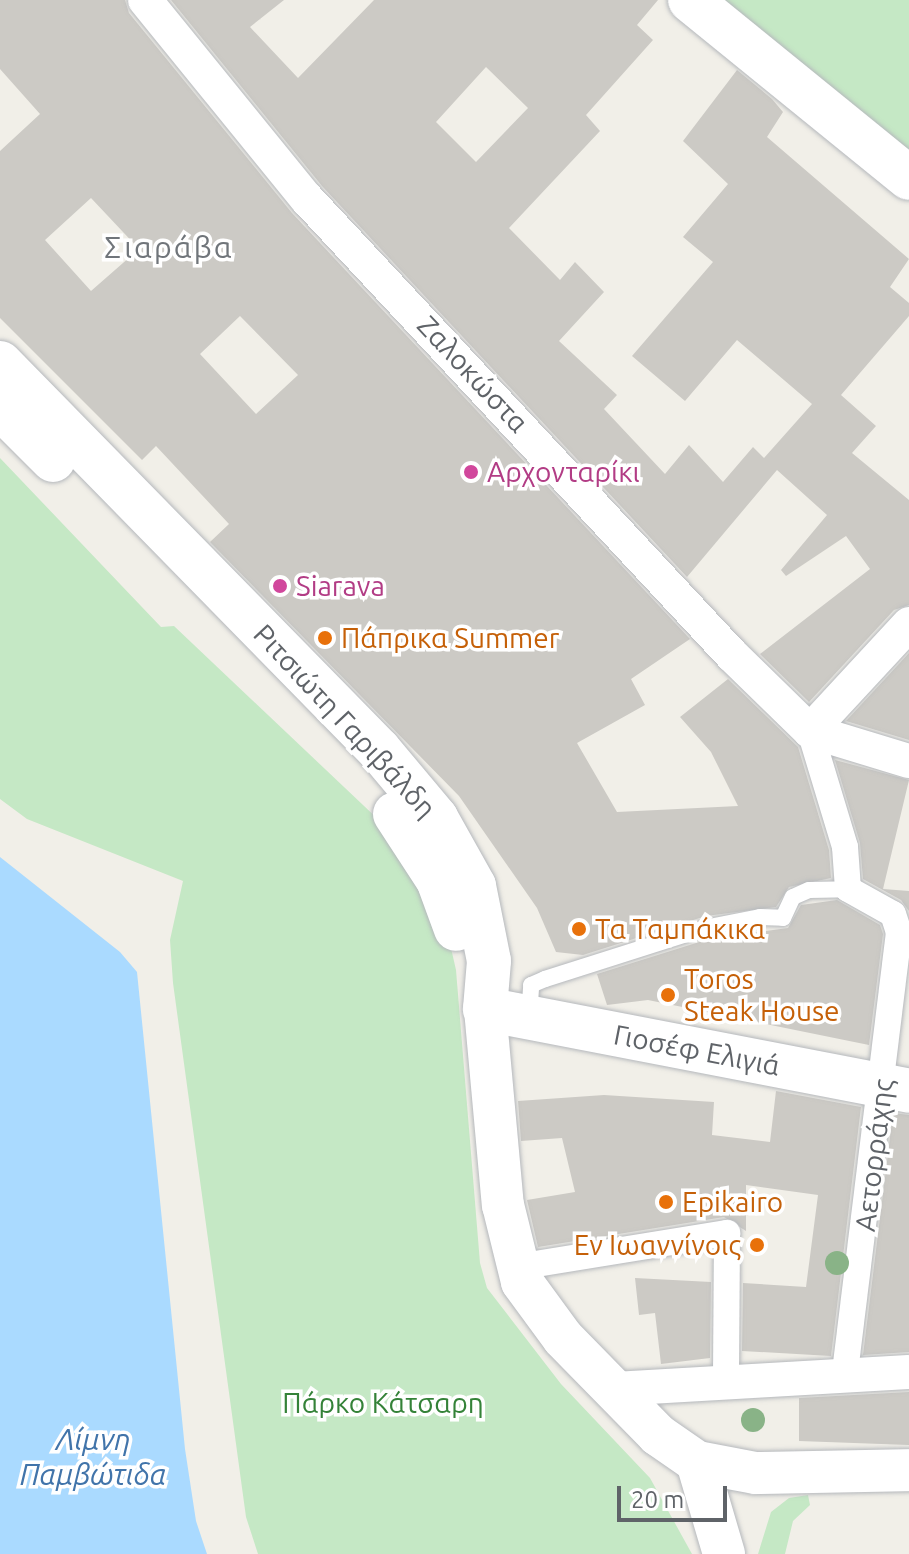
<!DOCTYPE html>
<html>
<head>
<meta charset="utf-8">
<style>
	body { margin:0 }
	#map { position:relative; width:909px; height:1554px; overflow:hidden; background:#f1efe8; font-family:Ubuntu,sans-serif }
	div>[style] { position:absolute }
	.green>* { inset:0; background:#c5e8c5 }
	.water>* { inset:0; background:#aadaff }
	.building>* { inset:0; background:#cccac5 }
	.roads { filter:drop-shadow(0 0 2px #b5b8bc) drop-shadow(0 0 2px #b5b8bc) }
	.service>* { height:16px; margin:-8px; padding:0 8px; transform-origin:8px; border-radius:8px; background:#fff }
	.pedestrian>* { height:26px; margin:-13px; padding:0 13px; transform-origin:13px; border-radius:13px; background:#fff }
	.minor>* { height:34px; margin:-17px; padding:0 17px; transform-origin:17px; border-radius:17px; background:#fff }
	.tertiary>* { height:42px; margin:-21px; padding:0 21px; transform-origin:21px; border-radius:21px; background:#fff }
	.secondary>* { height:44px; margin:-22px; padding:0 22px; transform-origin:22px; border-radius:22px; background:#fff }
	.trees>* { width:24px; height:24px; margin:-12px; border-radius:50%; background:#89b387 }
	.dots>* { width:22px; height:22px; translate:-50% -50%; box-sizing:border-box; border:4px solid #fff; border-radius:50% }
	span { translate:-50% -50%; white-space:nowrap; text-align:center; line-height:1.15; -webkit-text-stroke:7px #fff; paint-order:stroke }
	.street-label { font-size:28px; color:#5f6368 }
	.hotel-label { font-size:28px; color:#b23c85 }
	.left { translate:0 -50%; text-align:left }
	.food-label { font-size:28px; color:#c56008 }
	.right { translate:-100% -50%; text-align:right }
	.park-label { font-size:28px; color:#348238 }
	.neighbourhood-label { font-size:30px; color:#70757a; letter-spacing:2px }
	.water-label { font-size:30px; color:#4174aa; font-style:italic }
	.scale { position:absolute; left:617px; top:1486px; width:110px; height:36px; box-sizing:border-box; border:4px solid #5f6368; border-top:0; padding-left:10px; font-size:24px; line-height:28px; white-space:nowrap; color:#5f6368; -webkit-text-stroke:6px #fff; paint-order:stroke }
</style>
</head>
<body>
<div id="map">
	<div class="green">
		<i style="clip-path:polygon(722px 0,909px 0,909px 151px)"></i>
		<i style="clip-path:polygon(0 458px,161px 627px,174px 626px,382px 823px,451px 948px,456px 970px,480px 1263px,487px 1288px,561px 1384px,650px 1478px,692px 1554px,258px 1554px,246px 1517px,173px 983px,170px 940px,183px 881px,27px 819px,0 799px)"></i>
		<i style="clip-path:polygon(808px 1495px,810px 1505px,793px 1521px,785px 1554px,758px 1554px,771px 1512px,789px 1498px)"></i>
	</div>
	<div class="water">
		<i style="clip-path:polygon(0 857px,120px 952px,137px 972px,185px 1449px,196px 1521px,207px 1554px,0 1554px)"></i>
	</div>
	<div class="building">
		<i style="clip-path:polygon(evenodd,0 0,125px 0,129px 13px,292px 213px,690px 639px,631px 679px,645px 705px,577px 743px,617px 812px,738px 806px,711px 752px,680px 717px,728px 679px,798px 747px,829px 850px,831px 878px,789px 887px,776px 907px,706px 916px,583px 955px,556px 952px,537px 908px,459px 796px,210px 542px,229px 524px,156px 446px,142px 460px,0 318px,0 151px,40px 114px,0 69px,0 0,91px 198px,139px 249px,91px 291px,45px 240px,91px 198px,0 0,240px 316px,298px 375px,256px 414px,200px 354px,240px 316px)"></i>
		<i style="clip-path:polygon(evenodd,171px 0,284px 0,250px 27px,298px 78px,374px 0,658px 0,637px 25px,653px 40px,586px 115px,600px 131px,509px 228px,560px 280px,575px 262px,604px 292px,559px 341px,617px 395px,604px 409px,665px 474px,689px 445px,723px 482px,753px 447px,764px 458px,812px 404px,737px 340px,685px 401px,632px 356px,713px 262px,683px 237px,728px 184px,683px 141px,737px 70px,772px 99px,783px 112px,767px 137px,909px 259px,890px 287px,909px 303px,909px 316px,841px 395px,876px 426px,852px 453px,909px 500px,909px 605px,894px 610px,809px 702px,760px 654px,870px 569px,846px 536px,786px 576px,781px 570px,827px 515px,777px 470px,687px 577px,322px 186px,171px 0,486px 67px,528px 108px,476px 162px,436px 122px,486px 67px)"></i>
		<i style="clip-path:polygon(909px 653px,909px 740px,846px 721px)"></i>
		<i style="clip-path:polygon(835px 760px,909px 780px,883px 889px,909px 891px,909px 911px,901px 900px,863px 879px,860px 843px)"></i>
		<i style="clip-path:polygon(837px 900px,880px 925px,883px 934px,869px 1045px,648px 1000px,607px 1005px,597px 974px,712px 938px,788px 928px,801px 905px)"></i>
		<i style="clip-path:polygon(776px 1091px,861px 1107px,831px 1356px,742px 1351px,743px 1283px,806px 1287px,818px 1195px,746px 1185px,746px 1231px,724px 1217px,538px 1247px,527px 1200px,575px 1192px,562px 1138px,521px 1141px,518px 1101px,604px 1095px,714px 1102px,712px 1135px,770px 1142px)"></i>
		<i style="clip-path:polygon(893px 1113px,909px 1115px,909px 1352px,863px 1355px)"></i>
		<i style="clip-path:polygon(635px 1278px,711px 1282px,710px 1358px,661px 1364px,655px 1313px,639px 1315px)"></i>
		<i style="clip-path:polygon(909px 1392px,909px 1445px,799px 1441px,799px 1398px)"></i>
	</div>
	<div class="roads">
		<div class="service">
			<i style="left:529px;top:1017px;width:32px;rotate:-86deg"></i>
			<i style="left:531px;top:985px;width:15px;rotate:-23deg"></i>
			<i style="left:545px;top:979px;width:172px;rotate:-17.6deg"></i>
			<i style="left:709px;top:927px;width:52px;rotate:-11.1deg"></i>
			<i style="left:760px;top:917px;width:23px;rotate:2deg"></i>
			<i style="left:783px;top:918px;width:23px;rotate:-65deg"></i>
			<i style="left:793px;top:897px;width:17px;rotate:-24deg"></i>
			<i style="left:809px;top:890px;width:39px;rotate:-1deg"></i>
		</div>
		<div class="pedestrian">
			<i style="left:810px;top:731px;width:121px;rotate:73.2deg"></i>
			<i style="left:845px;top:847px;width:42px;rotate:85.9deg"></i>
			<i style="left:848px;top:889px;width:51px;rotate:29.1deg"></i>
			<i style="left:893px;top:914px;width:19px;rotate:72deg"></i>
			<i style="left:899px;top:932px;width:444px;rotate:97deg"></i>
			<i style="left:517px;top:1267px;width:213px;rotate:-9.2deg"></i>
			<i style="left:727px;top:1233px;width:147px;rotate:90.4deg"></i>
		</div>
		<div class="minor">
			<i style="left:145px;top:0;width:257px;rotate:50.9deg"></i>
			<i style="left:307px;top:199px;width:623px;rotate:47.02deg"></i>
			<i style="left:732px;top:655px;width:109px;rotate:44.3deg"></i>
			<i style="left:810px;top:731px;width:103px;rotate:16.9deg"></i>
			<i style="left:810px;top:731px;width:146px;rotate:-47.2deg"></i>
			<i style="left:614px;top:1389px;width:295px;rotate:-3.3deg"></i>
		</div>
		<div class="tertiary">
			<i style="left:485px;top:1009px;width:197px;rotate:84.8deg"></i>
			<i style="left:503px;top:1205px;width:79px;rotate:76.1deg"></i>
			<i style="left:522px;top:1282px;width:69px;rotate:53.8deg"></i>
			<i style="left:563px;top:1338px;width:136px;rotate:45.6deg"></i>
			<i style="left:658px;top:1435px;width:47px;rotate:34.7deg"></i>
			<i style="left:697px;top:1462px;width:96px;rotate:73.6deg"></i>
			<i style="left:697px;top:1462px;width:60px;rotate:10.6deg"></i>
			<i style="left:756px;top:1473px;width:153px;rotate:-1.1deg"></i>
		</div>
		<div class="secondary">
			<i style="left:690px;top:0;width:282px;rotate:39.1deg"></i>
			<i style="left:0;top:363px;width:542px;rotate:45.6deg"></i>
			<i style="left:379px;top:750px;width:89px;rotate:50deg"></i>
			<i style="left:436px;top:818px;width:78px;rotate:60.8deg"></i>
			<i style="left:474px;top:886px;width:76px;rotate:78.7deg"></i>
			<i style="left:489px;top:961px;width:48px;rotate:94.8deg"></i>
			<i style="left:0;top:407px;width:75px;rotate:45deg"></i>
			<i style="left:395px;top:814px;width:79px;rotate:56.9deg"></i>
			<i style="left:438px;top:880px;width:52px;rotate:69.8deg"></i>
			<i style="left:485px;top:1009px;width:432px;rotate:10.9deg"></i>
		</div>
	</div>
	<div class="trees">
		<i style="left:837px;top:1263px"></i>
		<i style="left:753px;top:1420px"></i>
	</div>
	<div class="dots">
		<i style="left:471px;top:472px;background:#d1479c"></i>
		<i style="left:280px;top:586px;background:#d1479c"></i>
		<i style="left:325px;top:638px;background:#e8710a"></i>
		<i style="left:579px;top:929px;background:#e8710a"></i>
		<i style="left:668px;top:995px;background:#e8710a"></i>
		<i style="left:666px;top:1202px;background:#e8710a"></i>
		<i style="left:757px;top:1245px;background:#e8710a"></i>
	</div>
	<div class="street-label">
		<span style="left:473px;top:374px;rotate:47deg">Ζαλοκώστα</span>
		<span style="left:345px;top:721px;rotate:47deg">Ριτσιώτη Γαριβάλδη</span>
		<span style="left:697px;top:1050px;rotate:11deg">Γιοσέφ Ελιγιά</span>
		<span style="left:874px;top:1155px;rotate:-83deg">Αετορράχης</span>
	</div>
	<div class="hotel-label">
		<span class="left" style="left:487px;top:472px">Αρχονταρίκι</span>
		<span class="left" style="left:296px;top:586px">Siarava</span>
	</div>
	<div class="food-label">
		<span class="left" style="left:341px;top:638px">Πάπρικα Summer</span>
		<span class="left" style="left:595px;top:929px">Τα Ταμπάκικα</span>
		<span class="left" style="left:684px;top:995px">Toros<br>Steak House</span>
		<span class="left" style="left:682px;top:1202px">Epikairo</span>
		<span class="right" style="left:741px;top:1245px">Εν Ιωαννίνοις</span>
	</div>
	<div class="park-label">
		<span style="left:383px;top:1403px">Πάρκο Κάτσαρη</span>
	</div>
	<div class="neighbourhood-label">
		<span style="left:169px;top:247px">Σιαράβα</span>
	</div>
	<div class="water-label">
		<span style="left:93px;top:1456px">Λίμνη<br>Παμβώτιδα</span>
	</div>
	<div class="scale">20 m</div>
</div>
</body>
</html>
